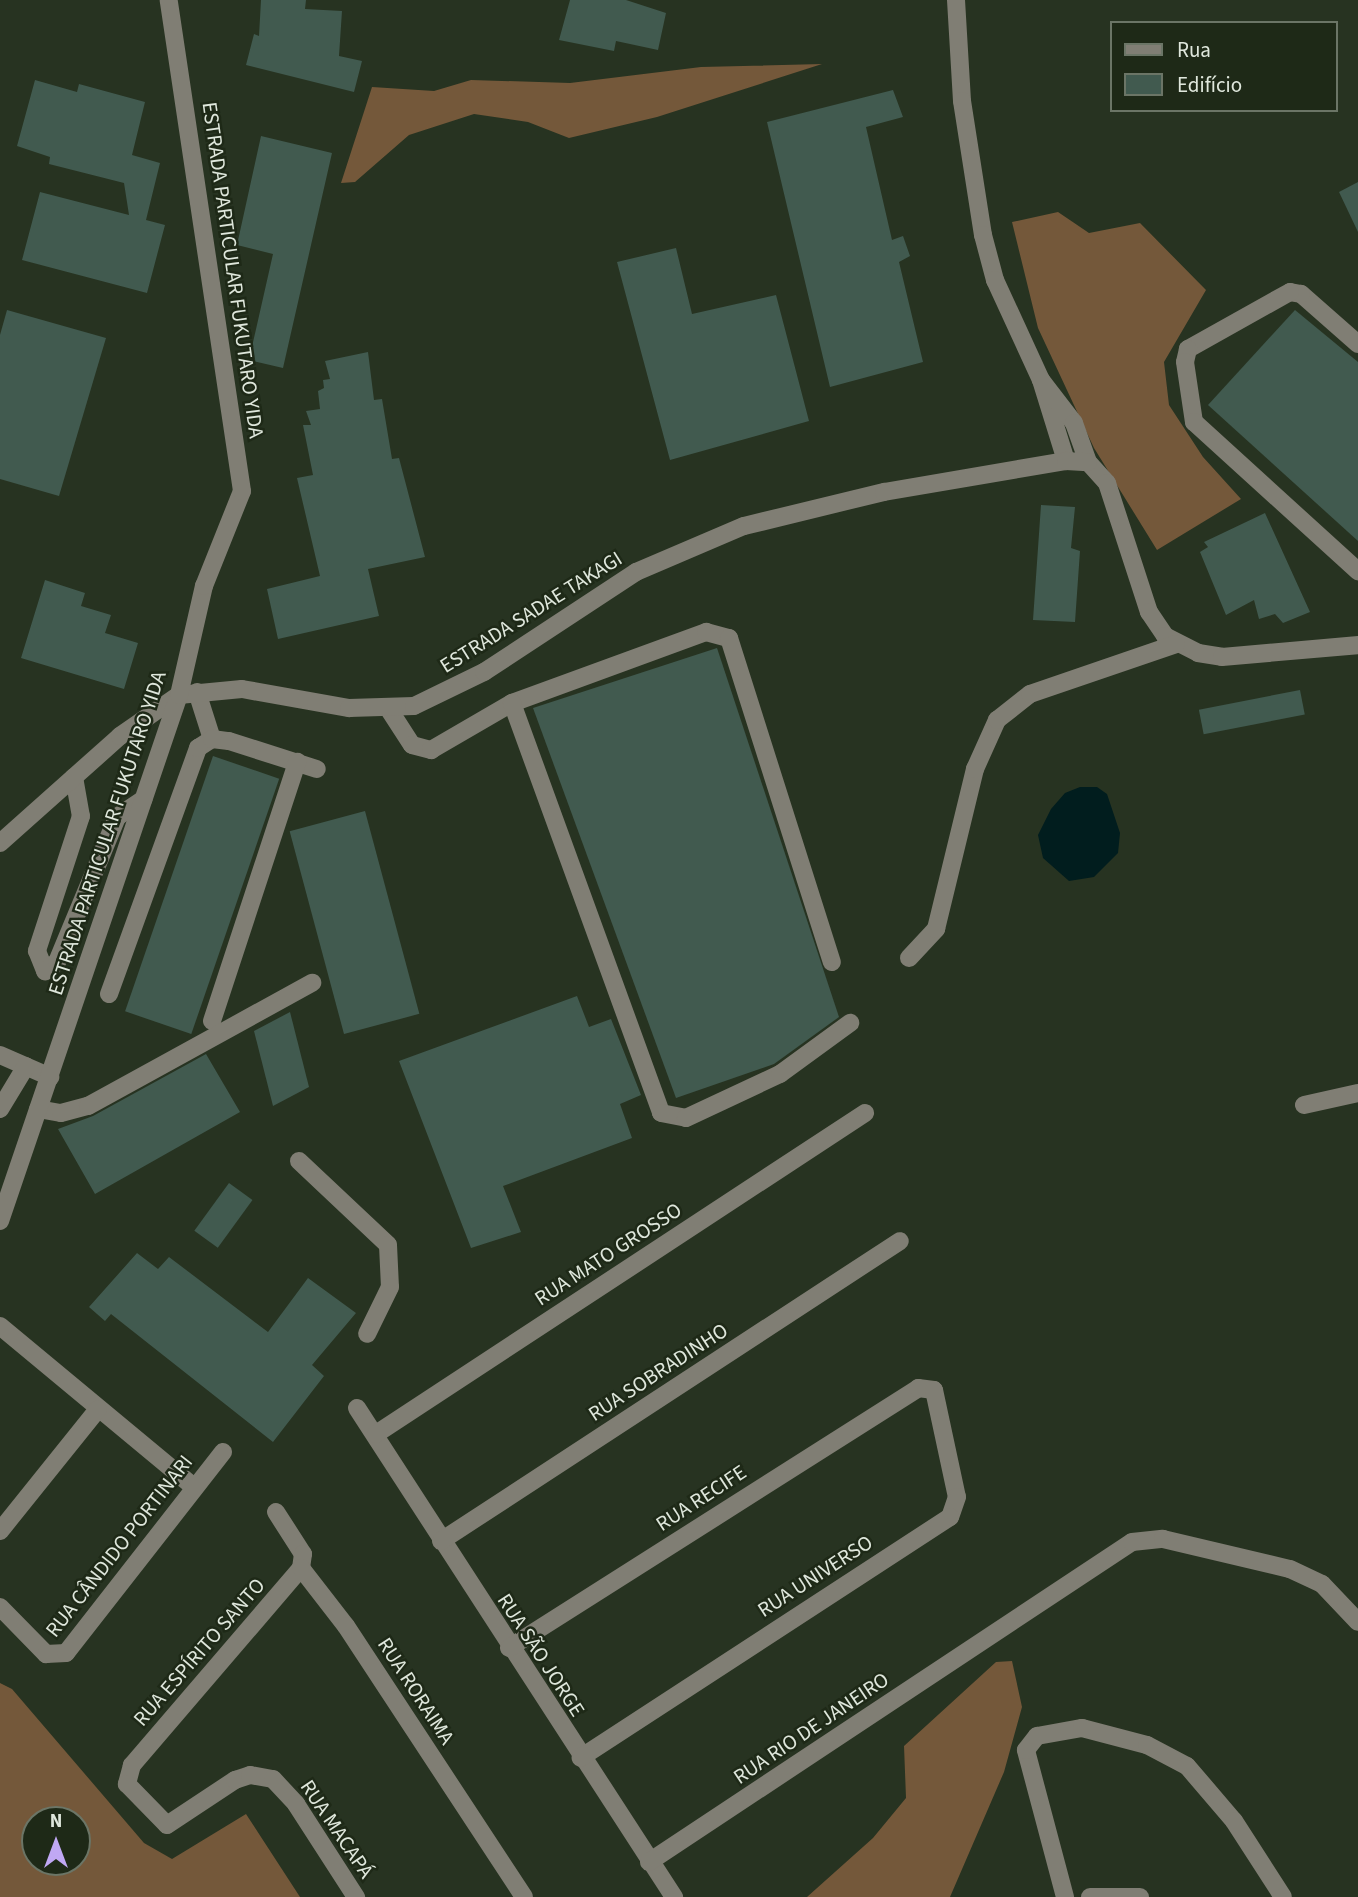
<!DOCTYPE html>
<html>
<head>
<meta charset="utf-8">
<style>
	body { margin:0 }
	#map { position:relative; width:1358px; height:1897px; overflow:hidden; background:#273321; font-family:"Source Sans 3",sans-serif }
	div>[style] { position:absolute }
	.forest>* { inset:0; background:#74583a }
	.water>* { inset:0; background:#011d1e }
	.building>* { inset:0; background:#415a4f; transform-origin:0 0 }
	.minor>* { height:18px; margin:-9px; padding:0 9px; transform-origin:9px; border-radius:9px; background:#807e74 }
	span { translate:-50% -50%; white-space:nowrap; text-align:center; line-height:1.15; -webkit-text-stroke:5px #1e2917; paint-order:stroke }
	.street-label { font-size:21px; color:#dfe7dc }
	.legend { position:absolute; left:1110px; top:21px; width:228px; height:91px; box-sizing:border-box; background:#1e2917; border:2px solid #6b7566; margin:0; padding:9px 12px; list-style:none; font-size:21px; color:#dfe7dc }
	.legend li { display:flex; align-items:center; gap:14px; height:35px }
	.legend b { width:35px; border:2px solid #6b7566 }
	.north { position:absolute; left:21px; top:1806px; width:70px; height:70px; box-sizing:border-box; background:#1e2917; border:2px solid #6b7566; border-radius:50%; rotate:0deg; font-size:19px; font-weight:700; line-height:28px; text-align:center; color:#dfe7dc }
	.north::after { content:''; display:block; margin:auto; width:24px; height:32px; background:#c0a8f4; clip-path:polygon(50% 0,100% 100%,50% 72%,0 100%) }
</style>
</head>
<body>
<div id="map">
	<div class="forest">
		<i style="clip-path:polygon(822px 64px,657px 117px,569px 138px,528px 122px,474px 114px,409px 135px,355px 182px,341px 183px,372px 87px,434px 91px,471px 80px,570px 83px,701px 67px)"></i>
		<i style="clip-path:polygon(1058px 212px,1089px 233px,1140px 223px,1206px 290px,1164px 362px,1169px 405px,1203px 457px,1241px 499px,1157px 550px,1094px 448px,1038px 328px,1012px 222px)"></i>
		<i style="clip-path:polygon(1012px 1661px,1022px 1707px,1004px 1772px,950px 1897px,807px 1897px,873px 1838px,906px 1798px,904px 1746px,996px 1662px)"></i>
		<i style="clip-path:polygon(evenodd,0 1683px,12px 1689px,144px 1843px,172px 1859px,246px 1814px,300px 1897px,0 1897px,0 1683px,77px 1820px,77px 1862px,35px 1862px,35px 1820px,77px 1820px)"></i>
	</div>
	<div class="water">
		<i style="clip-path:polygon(1080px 787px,1097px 787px,1107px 794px,1120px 833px,1118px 853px,1094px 877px,1069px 881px,1043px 858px,1038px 835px,1051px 809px,1065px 793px)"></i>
	</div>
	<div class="building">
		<i style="clip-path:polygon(261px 0,306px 0,305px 9px,342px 11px,339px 56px,362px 61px,354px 92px,246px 65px,254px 34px,259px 36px)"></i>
		<i style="clip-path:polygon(570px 0,626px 0,666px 13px,658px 50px,616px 41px,614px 51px,559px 40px)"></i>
		<i style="clip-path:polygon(35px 80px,77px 92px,79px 84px,145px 102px,132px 155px,160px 163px,146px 220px,165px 225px,147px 293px,22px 260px,40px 192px,129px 215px,124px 183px,49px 164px,50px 157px,17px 146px)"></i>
		<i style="clip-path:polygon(893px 90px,903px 117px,866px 127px,892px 240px,903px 236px,910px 256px,899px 262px,923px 362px,830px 387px,767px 122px)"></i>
		<i style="clip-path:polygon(261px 136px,332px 153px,283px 368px,249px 360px,273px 254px,237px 245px)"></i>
		<i style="clip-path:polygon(1358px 182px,1358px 232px,1339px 192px)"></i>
		<i style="clip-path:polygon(676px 248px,692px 314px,776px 295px,809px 421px,670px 460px,617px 262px)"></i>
		<i style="clip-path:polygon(7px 310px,106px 338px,59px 496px,0 479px,0 335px)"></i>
		<i style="clip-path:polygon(1295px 310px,1358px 362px,1358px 541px,1208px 405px)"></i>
		<i style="clip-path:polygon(368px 352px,374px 400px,382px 399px,392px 459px,399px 458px,425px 557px,368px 569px,379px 616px,278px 639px,267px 589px,320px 576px,297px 478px,313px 475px,303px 425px,311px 425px,306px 411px,320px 409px,318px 391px,324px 388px,323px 380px,330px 379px,325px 361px)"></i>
		<i style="clip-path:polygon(1041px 505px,1075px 507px,1071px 548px,1080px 551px,1075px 622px,1033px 620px)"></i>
		<i style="clip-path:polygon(1265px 513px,1310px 612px,1283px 623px,1275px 614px,1259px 619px,1254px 600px,1226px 615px,1200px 552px,1208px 547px,1204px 542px)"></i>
		<i style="clip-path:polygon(45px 580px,85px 593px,81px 606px,111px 615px,105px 633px,138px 643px,124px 689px,21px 658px)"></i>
		<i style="clip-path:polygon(717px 648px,839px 1017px,774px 1064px,676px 1098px,533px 708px)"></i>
		<i style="left:1300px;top:690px;width:25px;height:103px;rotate:79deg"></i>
		<i style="left:213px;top:756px;width:70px;height:270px;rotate:19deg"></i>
		<i style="left:365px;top:811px;width:210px;height:78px;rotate:75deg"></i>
		<i style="clip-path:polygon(577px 996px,589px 1027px,611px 1019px,641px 1095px,620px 1104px,632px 1138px,503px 1186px,521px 1232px,471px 1248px,399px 1061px)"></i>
		<i style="clip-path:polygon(290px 1012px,309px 1087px,273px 1106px,254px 1031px)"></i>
		<i style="clip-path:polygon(206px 1054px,240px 1112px,95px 1194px,58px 1129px,93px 1116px)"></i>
		<i style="left:229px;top:1183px;width:29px;height:59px;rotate:36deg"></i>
		<i style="clip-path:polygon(137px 1253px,158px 1269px,169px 1257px,268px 1332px,308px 1278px,356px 1313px,312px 1365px,324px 1376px,273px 1442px,111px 1314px,105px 1321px,89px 1307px)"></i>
	</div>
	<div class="minor">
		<i style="left:956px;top:0;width:101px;rotate:86.6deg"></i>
		<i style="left:962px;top:101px;width:136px;rotate:81.1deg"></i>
		<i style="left:983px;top:235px;width:47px;rotate:75.1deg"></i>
		<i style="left:995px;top:280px;width:110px;rotate:65.3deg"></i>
		<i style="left:1041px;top:380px;width:85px;rotate:72.8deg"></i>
		<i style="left:1358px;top:344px;width:76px;rotate:-138.7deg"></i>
		<i style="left:1301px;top:294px;width:11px;rotate:-170deg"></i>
		<i style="left:1290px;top:292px;width:117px;rotate:150.8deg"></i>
		<i style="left:1188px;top:349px;width:13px;rotate:103deg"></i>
		<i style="left:1185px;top:362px;width:61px;rotate:81.5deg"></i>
		<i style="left:1194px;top:422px;width:222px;rotate:42.3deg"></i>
		<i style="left:1041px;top:380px;width:54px;rotate:52.5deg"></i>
		<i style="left:1074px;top:423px;width:41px;rotate:70.3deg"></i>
		<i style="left:1088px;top:462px;width:28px;rotate:48deg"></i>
		<i style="left:1107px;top:483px;width:136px;rotate:72deg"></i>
		<i style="left:1149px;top:612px;width:29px;rotate:56deg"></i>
		<i style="left:1165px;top:636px;width:37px;rotate:27deg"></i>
		<i style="left:1198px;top:653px;width:24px;rotate:9deg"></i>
		<i style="left:1222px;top:657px;width:137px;rotate:-5deg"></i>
		<i style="left:197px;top:692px;width:49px;rotate:72.3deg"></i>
		<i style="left:512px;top:703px;width:207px;rotate:-20.1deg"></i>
		<i style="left:706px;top:632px;width:24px;rotate:15deg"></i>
		<i style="left:729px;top:638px;width:340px;rotate:72.4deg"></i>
		<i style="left:390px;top:711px;width:40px;rotate:57.1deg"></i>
		<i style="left:412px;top:745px;width:20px;rotate:15deg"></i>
		<i style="left:431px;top:750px;width:94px;rotate:-30.1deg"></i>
		<i style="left:512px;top:703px;width:436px;rotate:70deg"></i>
		<i style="left:661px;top:1113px;width:25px;rotate:11deg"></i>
		<i style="left:686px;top:1118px;width:104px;rotate:-25.1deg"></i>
		<i style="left:780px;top:1074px;width:87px;rotate:-36.1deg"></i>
		<i style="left:74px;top:777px;width:40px;rotate:80deg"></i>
		<i style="left:81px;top:816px;width:142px;rotate:108.1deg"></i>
		<i style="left:37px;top:951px;width:22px;rotate:68deg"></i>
		<i style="left:45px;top:971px;width:15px;rotate:-37deg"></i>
		<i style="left:57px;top:962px;width:157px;rotate:-67.5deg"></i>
		<i style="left:117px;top:817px;width:32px;rotate:-34deg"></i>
		<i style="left:0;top:843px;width:161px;rotate:-41.7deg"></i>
		<i style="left:120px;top:736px;width:72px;rotate:-34.8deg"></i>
		<i style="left:179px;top:695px;width:63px;rotate:-5.4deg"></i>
		<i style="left:242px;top:689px;width:109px;rotate:10.1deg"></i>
		<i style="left:349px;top:708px;width:65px;rotate:-1.8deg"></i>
		<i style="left:414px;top:706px;width:78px;rotate:-25.9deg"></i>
		<i style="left:484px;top:672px;width:182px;rotate:-33.3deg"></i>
		<i style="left:636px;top:572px;width:117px;rotate:-23.1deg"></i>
		<i style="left:744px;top:526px;width:144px;rotate:-13.7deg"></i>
		<i style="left:884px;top:492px;width:185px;rotate:-9.7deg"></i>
		<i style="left:1066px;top:461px;width:22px;rotate:3deg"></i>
		<i style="left:909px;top:958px;width:40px;rotate:-47deg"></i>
		<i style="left:936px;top:929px;width:165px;rotate:-76.3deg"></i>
		<i style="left:975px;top:769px;width:54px;rotate:-65.8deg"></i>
		<i style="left:997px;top:720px;width:42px;rotate:-38.2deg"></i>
		<i style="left:1030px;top:694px;width:154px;rotate:-18.9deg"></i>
		<i style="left:109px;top:994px;width:262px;rotate:-70.1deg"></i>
		<i style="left:198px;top:748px;width:17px;rotate:-33deg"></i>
		<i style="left:212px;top:739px;width:17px;rotate:7deg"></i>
		<i style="left:229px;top:741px;width:92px;rotate:17.7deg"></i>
		<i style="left:212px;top:1021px;width:273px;rotate:-71.8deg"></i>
		<i style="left:0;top:1055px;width:55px;rotate:23.7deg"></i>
		<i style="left:1304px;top:1105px;width:55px;rotate:-12.5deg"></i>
		<i style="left:0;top:1109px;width:50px;rotate:-58.8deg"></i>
		<i style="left:38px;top:1109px;width:23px;rotate:10deg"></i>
		<i style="left:61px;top:1113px;width:28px;rotate:-15deg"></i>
		<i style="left:88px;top:1106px;width:256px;rotate:-28.8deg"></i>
		<i style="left:299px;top:1161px;width:122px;rotate:43.3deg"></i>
		<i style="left:388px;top:1245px;width:42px;rotate:87.3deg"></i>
		<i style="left:390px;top:1287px;width:52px;rotate:116.1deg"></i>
		<i style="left:0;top:1221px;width:556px;rotate:-71.21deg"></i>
		<i style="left:179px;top:695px;width:112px;rotate:-77.1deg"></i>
		<i style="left:204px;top:586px;width:102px;rotate:-68.2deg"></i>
		<i style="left:242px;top:491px;width:496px;rotate:-98.5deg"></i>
		<i style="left:0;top:1326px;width:252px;rotate:39.7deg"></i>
		<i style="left:357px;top:1408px;width:583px;rotate:57.05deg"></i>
		<i style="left:376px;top:1434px;width:585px;rotate:-33.28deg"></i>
		<i style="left:276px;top:1512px;width:50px;rotate:57.3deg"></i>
		<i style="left:303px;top:1554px;width:14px;rotate:98deg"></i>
		<i style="left:301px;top:1568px;width:260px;rotate:130.6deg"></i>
		<i style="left:132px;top:1765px;width:20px;rotate:105deg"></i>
		<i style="left:127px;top:1784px;width:57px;rotate:45.7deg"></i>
		<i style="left:167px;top:1825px;width:82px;rotate:-33.5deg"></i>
		<i style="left:235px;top:1780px;width:16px;rotate:-18deg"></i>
		<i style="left:250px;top:1775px;width:23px;rotate:10deg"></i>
		<i style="left:273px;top:1779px;width:34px;rotate:47deg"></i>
		<i style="left:296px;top:1804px;width:111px;rotate:57.2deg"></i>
		<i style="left:0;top:1531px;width:156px;rotate:-51.2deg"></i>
		<i style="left:441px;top:1541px;width:548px;rotate:-33.17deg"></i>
		<i style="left:301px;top:1568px;width:73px;rotate:52.2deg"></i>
		<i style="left:346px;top:1626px;width:324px;rotate:56.7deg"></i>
		<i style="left:0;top:1607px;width:66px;rotate:45.6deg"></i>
		<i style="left:46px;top:1654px;width:20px;rotate:-3deg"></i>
		<i style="left:66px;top:1653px;width:255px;rotate:-52deg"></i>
		<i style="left:509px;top:1648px;width:485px;rotate:-32.4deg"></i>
		<i style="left:918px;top:1388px;width:16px;rotate:7deg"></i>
		<i style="left:934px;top:1390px;width:109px;rotate:77.9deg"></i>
		<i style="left:957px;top:1497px;width:21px;rotate:109deg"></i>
		<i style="left:950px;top:1517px;width:441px;rotate:146.9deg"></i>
		<i style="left:649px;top:1862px;width:579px;rotate:-33.53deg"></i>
		<i style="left:1132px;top:1542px;width:31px;rotate:-6deg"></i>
		<i style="left:1163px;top:1539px;width:130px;rotate:13.3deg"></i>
		<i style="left:1290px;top:1569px;width:35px;rotate:25deg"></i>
		<i style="left:1322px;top:1584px;width:52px;rotate:46.5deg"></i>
		<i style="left:1065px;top:1897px;width:152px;rotate:-104.9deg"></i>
		<i style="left:1026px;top:1750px;width:18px;rotate:-52deg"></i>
		<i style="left:1037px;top:1736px;width:46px;rotate:-10.1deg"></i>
		<i style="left:1082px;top:1728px;width:67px;rotate:14.7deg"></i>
		<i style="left:1147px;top:1745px;width:45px;rotate:27.7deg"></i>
		<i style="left:1187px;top:1766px;width:72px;rotate:49.5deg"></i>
		<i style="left:1234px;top:1821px;width:90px;rotate:57.2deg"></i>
		<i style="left:1090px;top:1897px;width:50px"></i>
	</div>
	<div class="street-label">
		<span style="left:233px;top:270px;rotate:82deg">ESTRADA PARTICULAR FUKUTARO YIDA</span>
		<span style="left:531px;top:612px;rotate:-32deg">ESTRADA SADAE TAKAGI</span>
		<span style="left:107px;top:833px;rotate:-72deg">ESTRADA PARTICULAR FUKUTARO YIDA</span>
		<span style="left:608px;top:1254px;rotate:-33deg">RUA MATO GROSSO</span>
		<span style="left:658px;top:1372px;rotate:-33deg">RUA SOBRADINHO</span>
		<span style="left:701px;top:1498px;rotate:-33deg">RUA RECIFE</span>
		<span style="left:119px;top:1546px;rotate:-52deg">RUA CÂNDIDO PORTINARI</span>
		<span style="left:815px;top:1576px;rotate:-33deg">RUA UNIVERSO</span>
		<span style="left:199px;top:1652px;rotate:-49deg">RUA ESPÍRITO SANTO</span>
		<span style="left:541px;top:1655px;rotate:57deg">RUA SÃO JORGE</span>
		<span style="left:416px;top:1691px;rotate:57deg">RUA RORAIMA</span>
		<span style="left:811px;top:1728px;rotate:-34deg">RUA RIO DE JANEIRO</span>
		<span style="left:337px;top:1829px;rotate:56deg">RUA MACAPÁ</span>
	</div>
	<ul class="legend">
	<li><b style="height:9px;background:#807e74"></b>Rua</li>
	<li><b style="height:19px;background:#415a4f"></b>Edifício</li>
	</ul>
	<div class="north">N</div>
</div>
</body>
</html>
